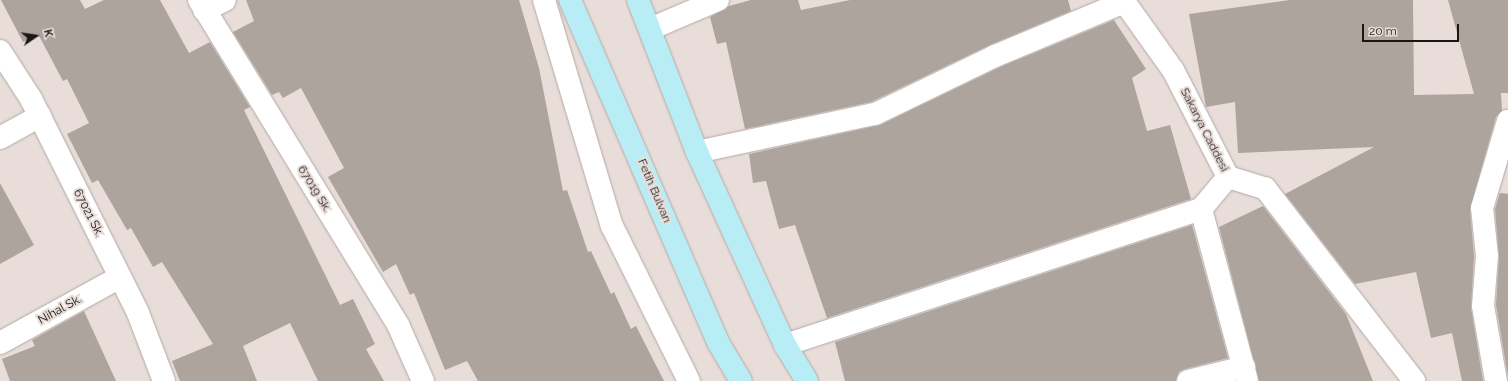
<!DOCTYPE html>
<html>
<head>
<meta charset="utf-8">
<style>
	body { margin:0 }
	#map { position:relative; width:1508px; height:381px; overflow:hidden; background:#e8ddd9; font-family:Raleway,sans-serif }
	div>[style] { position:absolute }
	.building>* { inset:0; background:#aca49d }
	.roads { filter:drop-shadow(0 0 1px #b4a9a5) drop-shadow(0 0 1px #b4a9a5) }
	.minor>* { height:22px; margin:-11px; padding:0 11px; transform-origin:11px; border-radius:11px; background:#fff }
	.secondary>* { height:22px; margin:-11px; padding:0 11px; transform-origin:11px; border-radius:11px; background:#b9edf5 }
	span { translate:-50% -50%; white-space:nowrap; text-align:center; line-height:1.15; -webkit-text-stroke:4px #e8ddd9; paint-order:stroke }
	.street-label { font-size:12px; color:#1a1614 }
	.north { position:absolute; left:16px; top:16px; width:40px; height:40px; -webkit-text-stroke:3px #e8ddd9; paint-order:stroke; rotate:77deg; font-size:11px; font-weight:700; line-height:16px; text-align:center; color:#1a1614 }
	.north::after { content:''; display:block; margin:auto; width:14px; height:18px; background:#1a1614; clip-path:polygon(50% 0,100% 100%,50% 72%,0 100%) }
	.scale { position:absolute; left:1362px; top:24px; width:97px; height:18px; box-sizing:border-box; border:2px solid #1a1614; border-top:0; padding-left:5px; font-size:12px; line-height:14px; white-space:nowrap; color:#1a1614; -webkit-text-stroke:3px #e8ddd9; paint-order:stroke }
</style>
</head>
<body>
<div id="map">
	<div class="building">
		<i style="clip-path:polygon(1px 0,80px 0,85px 9px,104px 0,160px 0,189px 53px,210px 42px,250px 107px,244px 110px,340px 305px,353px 299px,375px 344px,366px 349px,384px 381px,318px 381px,290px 323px,243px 346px,257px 381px,180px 381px,172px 361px,213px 344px,162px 262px,153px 267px,131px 228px,127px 230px,98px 180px,92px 183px,67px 134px,89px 123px,67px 79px,63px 81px,38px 34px,23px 42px)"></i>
		<i style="clip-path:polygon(246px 0,519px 0,539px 68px,563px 191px,567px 190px,588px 252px,591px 251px,611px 294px,614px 292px,631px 329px,636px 326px,664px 381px,478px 381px,467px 361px,445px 370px,414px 293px,410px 295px,396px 264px,383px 272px,328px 177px,344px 168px,301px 88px,283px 98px,279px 92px,272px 95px,233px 32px,254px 21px)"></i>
		<i style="clip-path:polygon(751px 0,798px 0,801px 10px,850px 0,1068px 0,1071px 11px,990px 45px,871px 102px,745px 129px,726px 42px,717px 44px,710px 17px,729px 6px)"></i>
		<i style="clip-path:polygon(1290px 0,1413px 0,1414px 95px,1474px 94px,1448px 0,1508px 0,1508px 93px,1501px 93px,1502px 111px,1496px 117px,1470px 209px,1474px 256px,1471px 308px,1483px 381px,1462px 381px,1452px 333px,1431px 338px,1416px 272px,1355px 284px,1285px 194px,1374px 147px,1238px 153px,1235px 102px,1206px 107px,1189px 14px)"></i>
		<i style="clip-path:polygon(1114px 20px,1146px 69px,1132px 78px,1147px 131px,1170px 125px,1191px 199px,827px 318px,795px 225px,779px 229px,766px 181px,753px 183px,749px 154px,880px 125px,1000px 67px)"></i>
		<i style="clip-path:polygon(0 183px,34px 245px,0 264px)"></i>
		<i style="clip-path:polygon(1500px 193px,1508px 194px,1508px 377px,1496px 305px,1499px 257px,1495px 209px)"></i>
		<i style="clip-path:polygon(1263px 206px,1346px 314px,1373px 381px,1259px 381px,1219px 227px)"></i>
		<i style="clip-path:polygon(1192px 225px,1228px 358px,1185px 369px,1179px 372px,1176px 381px,845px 381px,835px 342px)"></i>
		<i style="clip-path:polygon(84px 311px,116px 381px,10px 381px,2px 359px,35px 346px,32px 340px)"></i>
	</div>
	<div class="roads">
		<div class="minor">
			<i style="left:199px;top:0;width:383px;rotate:58.5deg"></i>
			<i style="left:399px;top:327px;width:59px;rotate:66deg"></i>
			<i style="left:544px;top:0;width:236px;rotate:73.3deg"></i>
			<i style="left:612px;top:226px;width:173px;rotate:63.6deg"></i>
			<i style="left:1123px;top:0;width:86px;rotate:54.5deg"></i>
			<i style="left:1173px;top:70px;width:120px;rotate:62.8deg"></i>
			<i style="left:204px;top:10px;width:23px;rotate:-25deg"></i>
			<i style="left:650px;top:29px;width:74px;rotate:-23.1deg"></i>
			<i style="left:0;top:51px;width:57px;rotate:57.1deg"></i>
			<i style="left:31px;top:99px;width:239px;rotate:63.4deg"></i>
			<i style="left:138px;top:313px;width:73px;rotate:69.1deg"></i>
			<i style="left:0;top:138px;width:46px;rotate:-28.8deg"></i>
			<i style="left:697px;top:152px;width:182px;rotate:-12.1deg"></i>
			<i style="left:875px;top:114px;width:133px;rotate:-25.8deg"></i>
			<i style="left:995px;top:56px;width:140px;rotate:-22.7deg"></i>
			<i style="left:1228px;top:177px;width:39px;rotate:17deg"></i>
			<i style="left:1265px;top:188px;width:244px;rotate:52.3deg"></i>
			<i style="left:1228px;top:177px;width:42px;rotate:130.2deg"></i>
			<i style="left:1201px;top:209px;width:178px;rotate:75deg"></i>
			<i style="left:0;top:343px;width:137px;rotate:-28.8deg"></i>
			<i style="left:785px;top:345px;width:438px;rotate:-18.1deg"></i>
			<i style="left:1188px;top:381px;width:58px;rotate:-14deg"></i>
			<i style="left:1496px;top:381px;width:76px;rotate:-99.8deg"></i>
			<i style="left:1483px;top:306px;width:50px;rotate:-85.4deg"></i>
			<i style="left:1487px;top:256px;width:48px;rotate:-95.9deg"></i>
			<i style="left:1482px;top:208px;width:91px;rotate:-73.4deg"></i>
		</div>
		<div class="secondary">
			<i style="left:570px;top:0;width:375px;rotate:66.6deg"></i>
			<i style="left:719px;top:344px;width:43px;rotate:59.3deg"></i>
			<i style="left:638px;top:0;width:163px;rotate:68.8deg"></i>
			<i style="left:697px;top:152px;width:212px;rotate:65.5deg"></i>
			<i style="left:785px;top:345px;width:42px;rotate:58.6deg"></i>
		</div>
	</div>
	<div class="street-label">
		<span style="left:1204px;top:130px;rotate:63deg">Sakarya Caddesi</span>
		<span style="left:314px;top:189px;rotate:58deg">67019 Sk.</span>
		<span style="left:654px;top:191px;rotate:67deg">Fetih Bulvarı</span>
		<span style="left:88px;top:213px;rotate:63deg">67021 Sk.</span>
		<span style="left:60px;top:310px;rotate:-29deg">Nihal Sk.</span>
	</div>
	<div class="north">K</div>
	<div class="scale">20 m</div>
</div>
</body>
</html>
